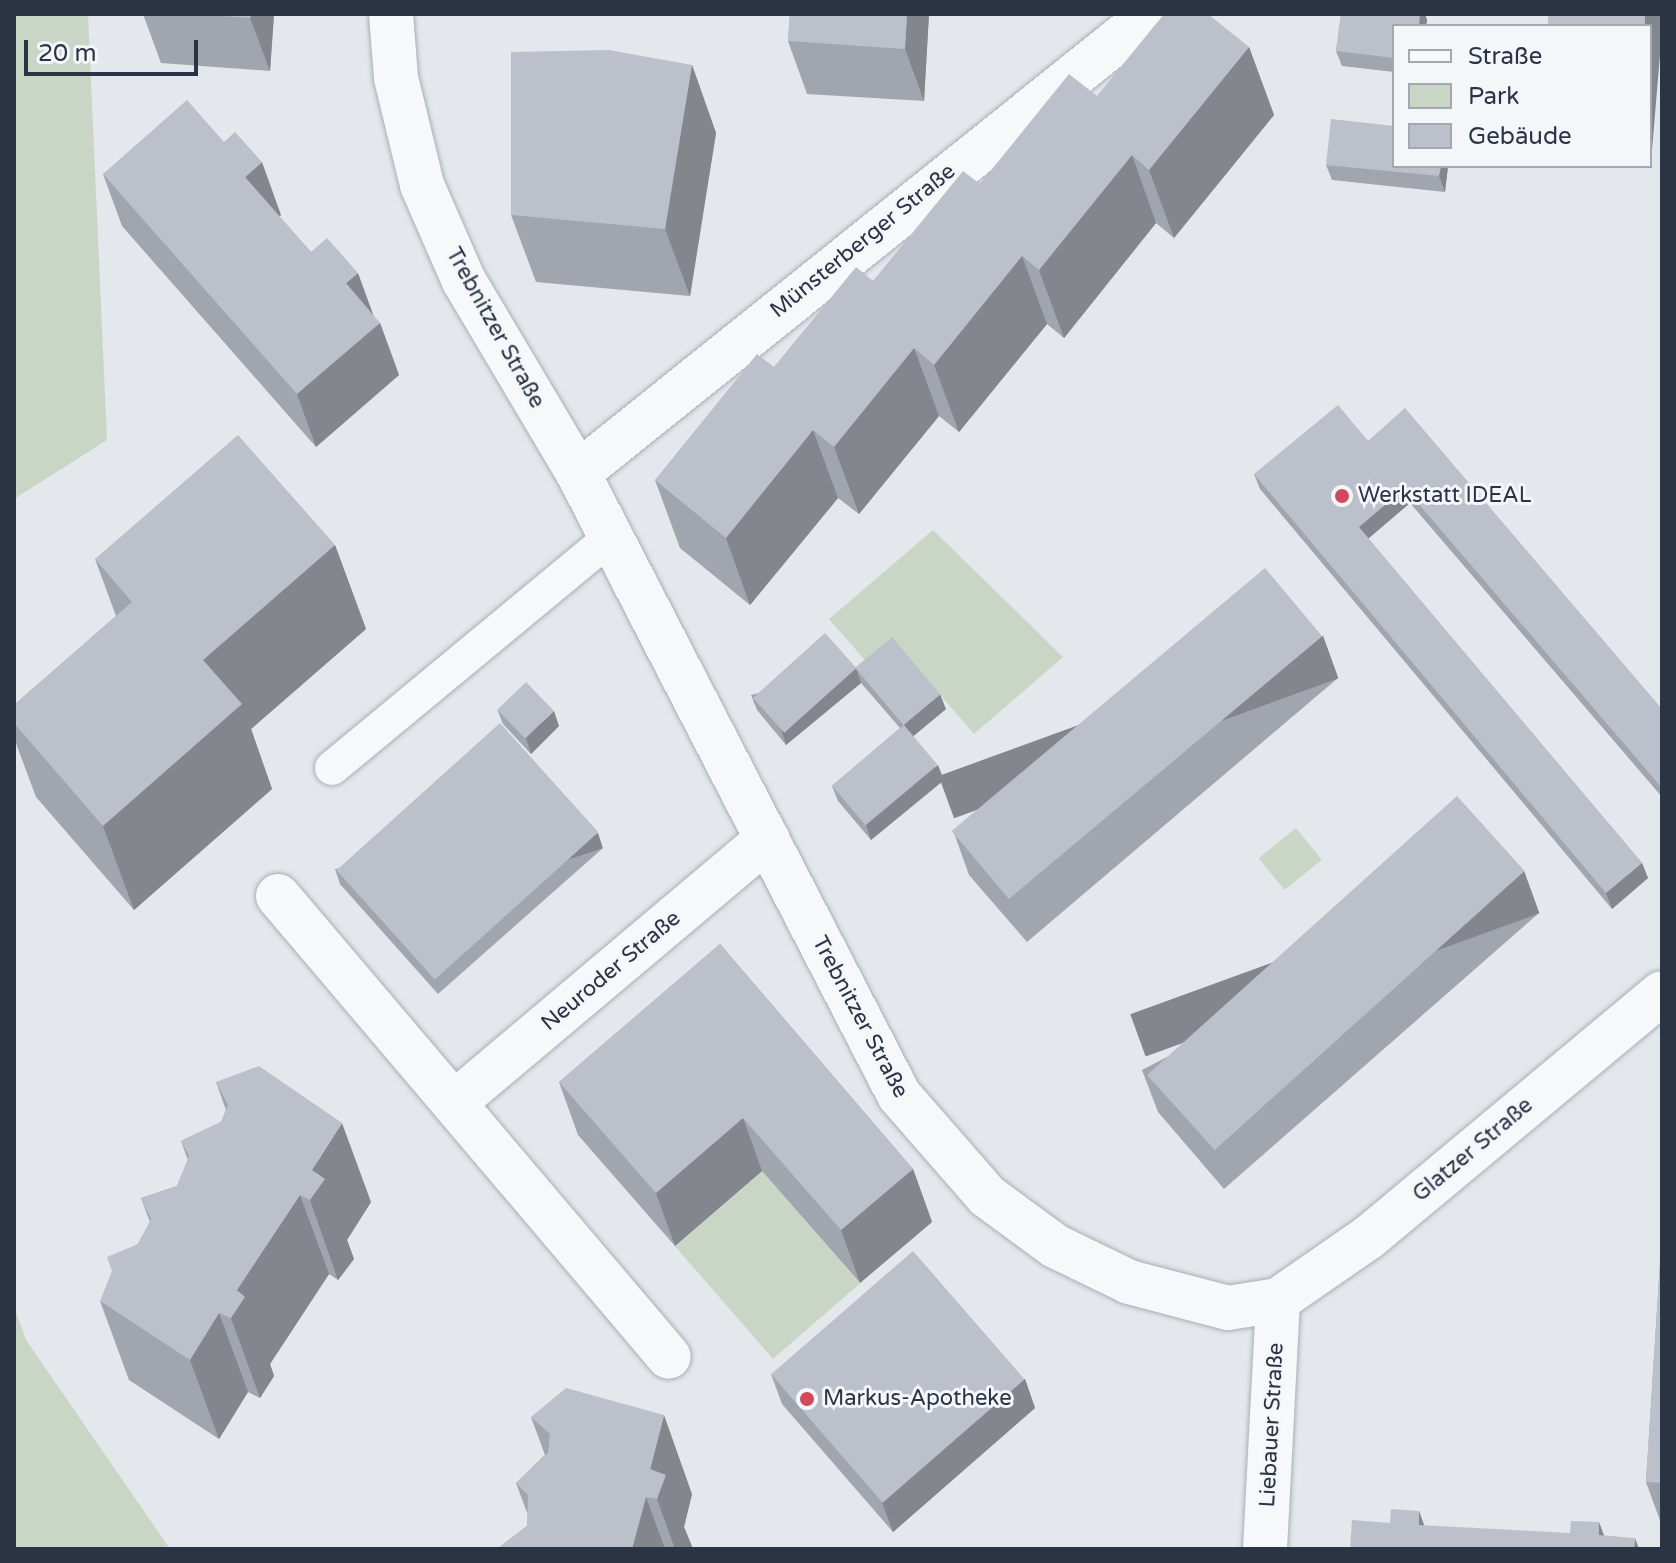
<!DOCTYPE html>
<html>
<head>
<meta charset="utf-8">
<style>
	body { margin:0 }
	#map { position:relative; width:1676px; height:1563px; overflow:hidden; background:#e4e7ec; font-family:"Varela Round",sans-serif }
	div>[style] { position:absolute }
	.green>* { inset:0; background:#c9d6c5; transform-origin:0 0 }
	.roads { filter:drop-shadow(0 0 2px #a9aeb7) drop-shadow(0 0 2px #a9aeb7) }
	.service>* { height:34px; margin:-17px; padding:0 17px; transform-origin:17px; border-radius:17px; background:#f7f8fa }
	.minor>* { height:44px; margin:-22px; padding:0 22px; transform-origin:22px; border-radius:22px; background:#f7f8fa }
	.wall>* { inset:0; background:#a1a5ae }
	.shaded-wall>* { inset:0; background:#83868d; transform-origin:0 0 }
	.building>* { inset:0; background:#bbc0ca; transform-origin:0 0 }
	.dots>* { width:22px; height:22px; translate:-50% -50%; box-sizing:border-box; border:4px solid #f4f6f9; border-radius:50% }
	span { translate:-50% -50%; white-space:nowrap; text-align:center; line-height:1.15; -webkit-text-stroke:6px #f4f6f9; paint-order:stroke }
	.street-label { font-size:22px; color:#2b3445 }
	.poi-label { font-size:22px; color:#2b3445 }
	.left { translate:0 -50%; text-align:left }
	.frame { position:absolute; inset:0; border:16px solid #2b3445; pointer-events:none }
	.legend { position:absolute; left:1392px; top:24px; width:260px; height:144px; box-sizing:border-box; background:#f4f6f9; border:2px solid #a4a8b1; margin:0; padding:10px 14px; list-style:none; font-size:24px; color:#2b3445 }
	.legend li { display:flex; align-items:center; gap:16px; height:40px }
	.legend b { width:40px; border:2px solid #a4a8b1 }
	.scale { position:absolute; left:24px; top:40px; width:174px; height:36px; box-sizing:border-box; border:4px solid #2b3445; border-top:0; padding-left:10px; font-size:24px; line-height:28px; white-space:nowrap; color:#2b3445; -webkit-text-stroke:6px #f4f6f9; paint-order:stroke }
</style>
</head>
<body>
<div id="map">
	<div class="green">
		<i style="clip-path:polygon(14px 14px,88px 14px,107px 440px,14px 499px)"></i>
		<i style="clip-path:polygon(933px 530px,1063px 657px,974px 734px,897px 645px,871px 667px,829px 619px)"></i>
		<i style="left:1296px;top:828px;width:41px;height:48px;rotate:51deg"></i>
		<i style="left:762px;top:1171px;width:149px;height:115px;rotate:49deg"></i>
		<i style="clip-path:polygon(14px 1306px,26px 1340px,170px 1549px,14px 1549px)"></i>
	</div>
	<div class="roads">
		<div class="service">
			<i style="left:332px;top:768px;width:362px;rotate:-39.6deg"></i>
		</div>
		<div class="minor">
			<i style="left:391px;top:14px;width:64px;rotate:85.5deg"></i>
			<i style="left:396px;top:78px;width:110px;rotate:76.3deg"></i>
			<i style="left:422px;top:185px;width:105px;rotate:66.4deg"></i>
			<i style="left:464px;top:281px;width:223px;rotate:59.3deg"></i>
			<i style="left:578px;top:473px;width:700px;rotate:62.7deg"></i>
			<i style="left:899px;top:1095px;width:134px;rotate:48.9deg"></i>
			<i style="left:987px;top:1196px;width:84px;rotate:36.3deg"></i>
			<i style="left:1055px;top:1246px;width:82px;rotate:25.9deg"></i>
			<i style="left:1129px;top:1282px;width:102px;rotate:14.7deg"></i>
			<i style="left:1228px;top:1308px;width:51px;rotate:-9.1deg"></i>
			<i style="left:1278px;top:1300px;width:111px;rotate:-34.7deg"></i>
			<i style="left:1369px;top:1237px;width:381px;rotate:-39.8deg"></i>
			<i style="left:578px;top:473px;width:734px;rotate:-38.7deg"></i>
			<i style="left:278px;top:896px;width:604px;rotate:49.7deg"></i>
			<i style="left:454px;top:1103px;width:410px;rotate:-40.1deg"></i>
			<i style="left:1265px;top:1549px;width:249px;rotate:-87deg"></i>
		</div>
	</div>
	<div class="wall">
		<i style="clip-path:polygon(143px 14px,274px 14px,270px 71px,161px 63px)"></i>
		<i style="clip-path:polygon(790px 14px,929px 14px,924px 101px,807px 94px,788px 41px)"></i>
		<i style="clip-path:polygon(1341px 14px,1425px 14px,1427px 20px,1426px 26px,1394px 26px,1394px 72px,1342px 66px,1336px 51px)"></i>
		<i style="clip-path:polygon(1249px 47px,1274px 115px,1174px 238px,1156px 223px,1064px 338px,1047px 324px,959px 432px,939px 416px,859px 514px,838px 498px,750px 605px,680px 548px,655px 480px,774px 367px,873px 281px,980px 184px,1097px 96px)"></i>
		<i style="clip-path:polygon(692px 65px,716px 133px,690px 296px,536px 282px,511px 215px)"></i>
		<i style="clip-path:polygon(1326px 165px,1448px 166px,1445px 192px,1332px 180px)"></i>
		<i style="clip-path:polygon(103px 174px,281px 215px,279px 216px,311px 252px,380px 323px,399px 375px,316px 447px,122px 226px)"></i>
		<i style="clip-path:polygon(1368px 441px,1662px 709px,1662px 797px,1410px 503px,1368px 539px,1642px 863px,1648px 878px,1612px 909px,1260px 489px,1254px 474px)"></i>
		<i style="clip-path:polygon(335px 545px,366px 629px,251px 729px,272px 789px,134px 910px,36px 797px,14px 738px,14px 705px,116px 616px,95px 559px)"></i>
		<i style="clip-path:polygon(1323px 636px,1338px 678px,1027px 942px,969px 875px,954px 833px)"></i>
		<i style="clip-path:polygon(856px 668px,946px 709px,913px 736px,944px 780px,871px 840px,838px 801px,832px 786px,900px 728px,861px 683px,786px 745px,757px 710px,751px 695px)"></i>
		<i style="clip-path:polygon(497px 709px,559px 726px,531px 754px,503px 724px)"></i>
		<i style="clip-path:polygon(603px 848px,438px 994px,340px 884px,335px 869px)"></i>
		<i style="clip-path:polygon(1524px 871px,1539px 913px,1224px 1189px,1158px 1112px,1142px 1070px)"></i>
		<i style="clip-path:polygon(720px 944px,913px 1169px,932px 1222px,860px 1283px,762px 1171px,675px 1246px,578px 1135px,559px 1082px)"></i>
		<i style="clip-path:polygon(216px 1082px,371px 1202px,347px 1240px,354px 1259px,338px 1280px,329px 1274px,270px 1364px,274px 1376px,260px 1398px,248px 1392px,219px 1439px,129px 1380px,100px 1301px,138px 1244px,150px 1222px,141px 1198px,177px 1186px,188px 1160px,181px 1141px,221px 1122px,226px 1110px)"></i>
		<i style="clip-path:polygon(1662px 1231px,1662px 1526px,1646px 1482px)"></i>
		<i style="clip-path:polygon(771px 1374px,1025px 1379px,1035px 1408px,893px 1532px,782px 1404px)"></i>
		<i style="clip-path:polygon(531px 1417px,692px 1494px,684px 1527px,693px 1549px,497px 1549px,527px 1526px,528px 1515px,516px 1483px,545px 1455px)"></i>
	</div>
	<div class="shaded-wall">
		<i style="clip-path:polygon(251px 14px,274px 14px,270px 71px,250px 18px)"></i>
		<i style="clip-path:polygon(907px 14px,929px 14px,924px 101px,905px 49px)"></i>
		<i style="clip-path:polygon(1420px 14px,1425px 14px,1427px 20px,1426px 26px,1419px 26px)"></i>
		<i style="clip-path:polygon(1645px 14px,1662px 14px,1662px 31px,1651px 162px,1650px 26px,1644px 26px)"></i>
		<i style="clip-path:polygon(1249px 47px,1274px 115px,1174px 238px,1149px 170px)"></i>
		<i style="clip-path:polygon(692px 65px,716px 133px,690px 296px,665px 229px)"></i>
		<i style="clip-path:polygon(1132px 155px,1156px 223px,1064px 338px,1039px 270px)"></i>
		<i style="clip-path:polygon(262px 162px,281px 215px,264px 230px,245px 177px)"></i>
		<i style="clip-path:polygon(1441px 166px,1448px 166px,1445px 192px,1439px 176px)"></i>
		<i style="clip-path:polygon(1022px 256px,1047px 324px,959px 432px,934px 365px)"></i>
		<i style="clip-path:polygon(358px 273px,377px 325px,380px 323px,399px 375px,316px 447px,297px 394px,346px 283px)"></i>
		<i style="clip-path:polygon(914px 348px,939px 416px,859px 514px,834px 447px)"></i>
		<i style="clip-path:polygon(813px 430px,838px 498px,750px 605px,726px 538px)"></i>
		<i style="clip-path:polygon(1405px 488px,1410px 503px,1364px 542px,1359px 527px)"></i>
		<i style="clip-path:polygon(335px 545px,366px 629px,251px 729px,272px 789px,134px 910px,103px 826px,203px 660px)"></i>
		<i style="left:1323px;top:636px;width:45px;height:409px;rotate:70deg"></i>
		<i style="clip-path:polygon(856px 668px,861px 683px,786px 745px,781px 729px)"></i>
		<i style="clip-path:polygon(940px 694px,946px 709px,910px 739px,904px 724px)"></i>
		<i style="clip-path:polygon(554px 711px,559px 726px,531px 754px,526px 738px)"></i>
		<i style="clip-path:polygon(938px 765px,944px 780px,871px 840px,866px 825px)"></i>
		<i style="left:598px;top:833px;width:16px;height:220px;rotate:72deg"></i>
		<i style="clip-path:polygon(1642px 863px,1648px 878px,1612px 909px,1606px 893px)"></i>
		<i style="left:1524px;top:871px;width:45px;height:419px;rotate:70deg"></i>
		<i style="clip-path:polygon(743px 1118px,762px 1171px,675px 1246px,656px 1193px)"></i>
		<i style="clip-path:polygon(342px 1123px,371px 1202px,347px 1240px,354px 1259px,338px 1280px,310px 1200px,312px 1170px)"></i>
		<i style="clip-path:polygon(913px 1169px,932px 1222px,860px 1283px,841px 1230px)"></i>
		<i style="clip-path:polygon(300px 1195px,329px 1274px,270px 1364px,274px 1376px,260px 1398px,231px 1318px,237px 1290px)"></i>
		<i style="clip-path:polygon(219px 1313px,248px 1392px,219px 1439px,190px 1360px)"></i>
		<i style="clip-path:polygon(1025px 1379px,1035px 1408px,893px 1532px,882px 1502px)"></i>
		<i style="clip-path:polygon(664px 1415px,692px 1494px,684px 1527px,693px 1549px,675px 1549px,657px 1499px,650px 1469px)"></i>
		<i style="clip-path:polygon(646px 1497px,665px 1549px,632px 1549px)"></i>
		<i style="clip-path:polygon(1419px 1511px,1433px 1549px,1419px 1525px)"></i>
		<i style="clip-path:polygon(1599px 1522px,1609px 1549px,1599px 1535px)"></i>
		<i style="clip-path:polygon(1635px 1538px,1639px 1549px,1634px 1549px)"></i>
	</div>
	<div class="building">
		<i style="clip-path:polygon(193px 14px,251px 14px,250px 18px)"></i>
		<i style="clip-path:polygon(790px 14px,907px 14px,905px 49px,788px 41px)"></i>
		<i style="clip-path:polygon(1164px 14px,1208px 14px,1249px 47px,1149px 170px,1132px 155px,1039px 270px,1022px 256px,934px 365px,914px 348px,834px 447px,813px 430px,726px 538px,655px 480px,757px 354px,774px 367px,856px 267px,873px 281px,963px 171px,980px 184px,1069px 74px,1097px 96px)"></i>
		<i style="clip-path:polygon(1341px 14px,1420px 14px,1419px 26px,1394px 26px,1394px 58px,1336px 51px)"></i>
		<i style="left:1548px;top:14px;width:97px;height:12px"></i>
		<i style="clip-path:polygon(609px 50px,692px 65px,665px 229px,511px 215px,511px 52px)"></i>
		<i style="clip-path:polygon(187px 100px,224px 142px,235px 132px,262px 162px,245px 177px,311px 252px,327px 238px,358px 273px,346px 283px,380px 323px,297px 394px,103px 174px)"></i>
		<i style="clip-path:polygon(1331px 119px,1394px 126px,1394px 166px,1441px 166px,1439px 176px,1326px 165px)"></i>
		<i style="clip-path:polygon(1338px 405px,1368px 441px,1405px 408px,1662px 709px,1662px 788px,1405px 488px,1359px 527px,1642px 863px,1606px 893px,1254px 474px)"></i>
		<i style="clip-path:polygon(238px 435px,335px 545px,203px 660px,242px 704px,103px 826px,14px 723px,14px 705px,132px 602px,95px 559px)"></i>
		<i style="left:1265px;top:568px;width:89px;height:409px;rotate:50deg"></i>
		<i style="left:825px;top:633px;width:47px;height:97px;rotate:48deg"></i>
		<i style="left:892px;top:637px;width:75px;height:48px;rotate:50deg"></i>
		<i style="left:526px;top:682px;width:40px;height:40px;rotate:46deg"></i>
		<i style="left:500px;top:723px;width:147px;height:220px;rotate:48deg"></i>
		<i style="left:904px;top:725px;width:52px;height:94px;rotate:50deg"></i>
		<i style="left:1457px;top:796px;width:101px;height:417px;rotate:48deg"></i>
		<i style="clip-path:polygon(720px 944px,913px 1169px,841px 1230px,743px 1118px,656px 1193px,559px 1082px)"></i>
		<i style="clip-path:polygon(259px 1066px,342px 1123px,312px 1170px,325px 1179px,310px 1200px,300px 1195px,237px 1290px,245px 1297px,231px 1318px,219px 1313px,190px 1360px,100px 1301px,112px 1271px,107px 1257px,138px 1244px,151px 1219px,141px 1198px,177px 1186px,189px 1156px,181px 1141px,221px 1122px,228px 1105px,216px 1082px)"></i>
		<i style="clip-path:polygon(1662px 1231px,1662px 1483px,1646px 1482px)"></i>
		<i style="left:913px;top:1251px;width:170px;height:188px;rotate:49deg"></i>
		<i style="clip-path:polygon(566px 1388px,664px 1415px,650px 1469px,666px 1475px,657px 1499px,646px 1497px,632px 1549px,497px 1549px,527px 1526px,528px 1495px,516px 1483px,548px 1453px,550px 1434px,531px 1417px)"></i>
		<i style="clip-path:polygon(1391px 1509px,1419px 1511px,1419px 1525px,1570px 1533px,1571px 1521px,1599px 1522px,1599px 1535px,1635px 1538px,1634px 1549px,1350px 1549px,1352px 1520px,1390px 1523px)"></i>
	</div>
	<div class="dots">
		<i style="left:1342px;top:496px;background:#d1495b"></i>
		<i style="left:807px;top:1399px;background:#d1495b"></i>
	</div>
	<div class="street-label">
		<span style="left:863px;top:241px;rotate:-39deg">Münsterberger Straße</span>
		<span style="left:495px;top:328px;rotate:61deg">Trebnitzer Straße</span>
		<span style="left:611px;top:971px;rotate:-40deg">Neuroder Straße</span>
		<span style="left:860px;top:1017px;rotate:62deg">Trebnitzer Straße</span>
		<span style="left:1473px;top:1150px;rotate:-40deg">Glatzer Straße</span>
		<span style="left:1272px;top:1425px;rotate:-87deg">Liebauer Straße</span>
	</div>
	<div class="poi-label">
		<span class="left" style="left:1358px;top:496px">Werkstatt IDEAL</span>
		<span class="left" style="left:823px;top:1399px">Markus-Apotheke</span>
	</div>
	<div class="frame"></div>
	<ul class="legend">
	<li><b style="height:10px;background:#f7f8fa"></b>Straße</li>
	<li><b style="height:22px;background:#c9d6c5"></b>Park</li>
	<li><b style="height:22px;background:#bbc0ca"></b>Gebäude</li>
	</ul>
	<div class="scale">20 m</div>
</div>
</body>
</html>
